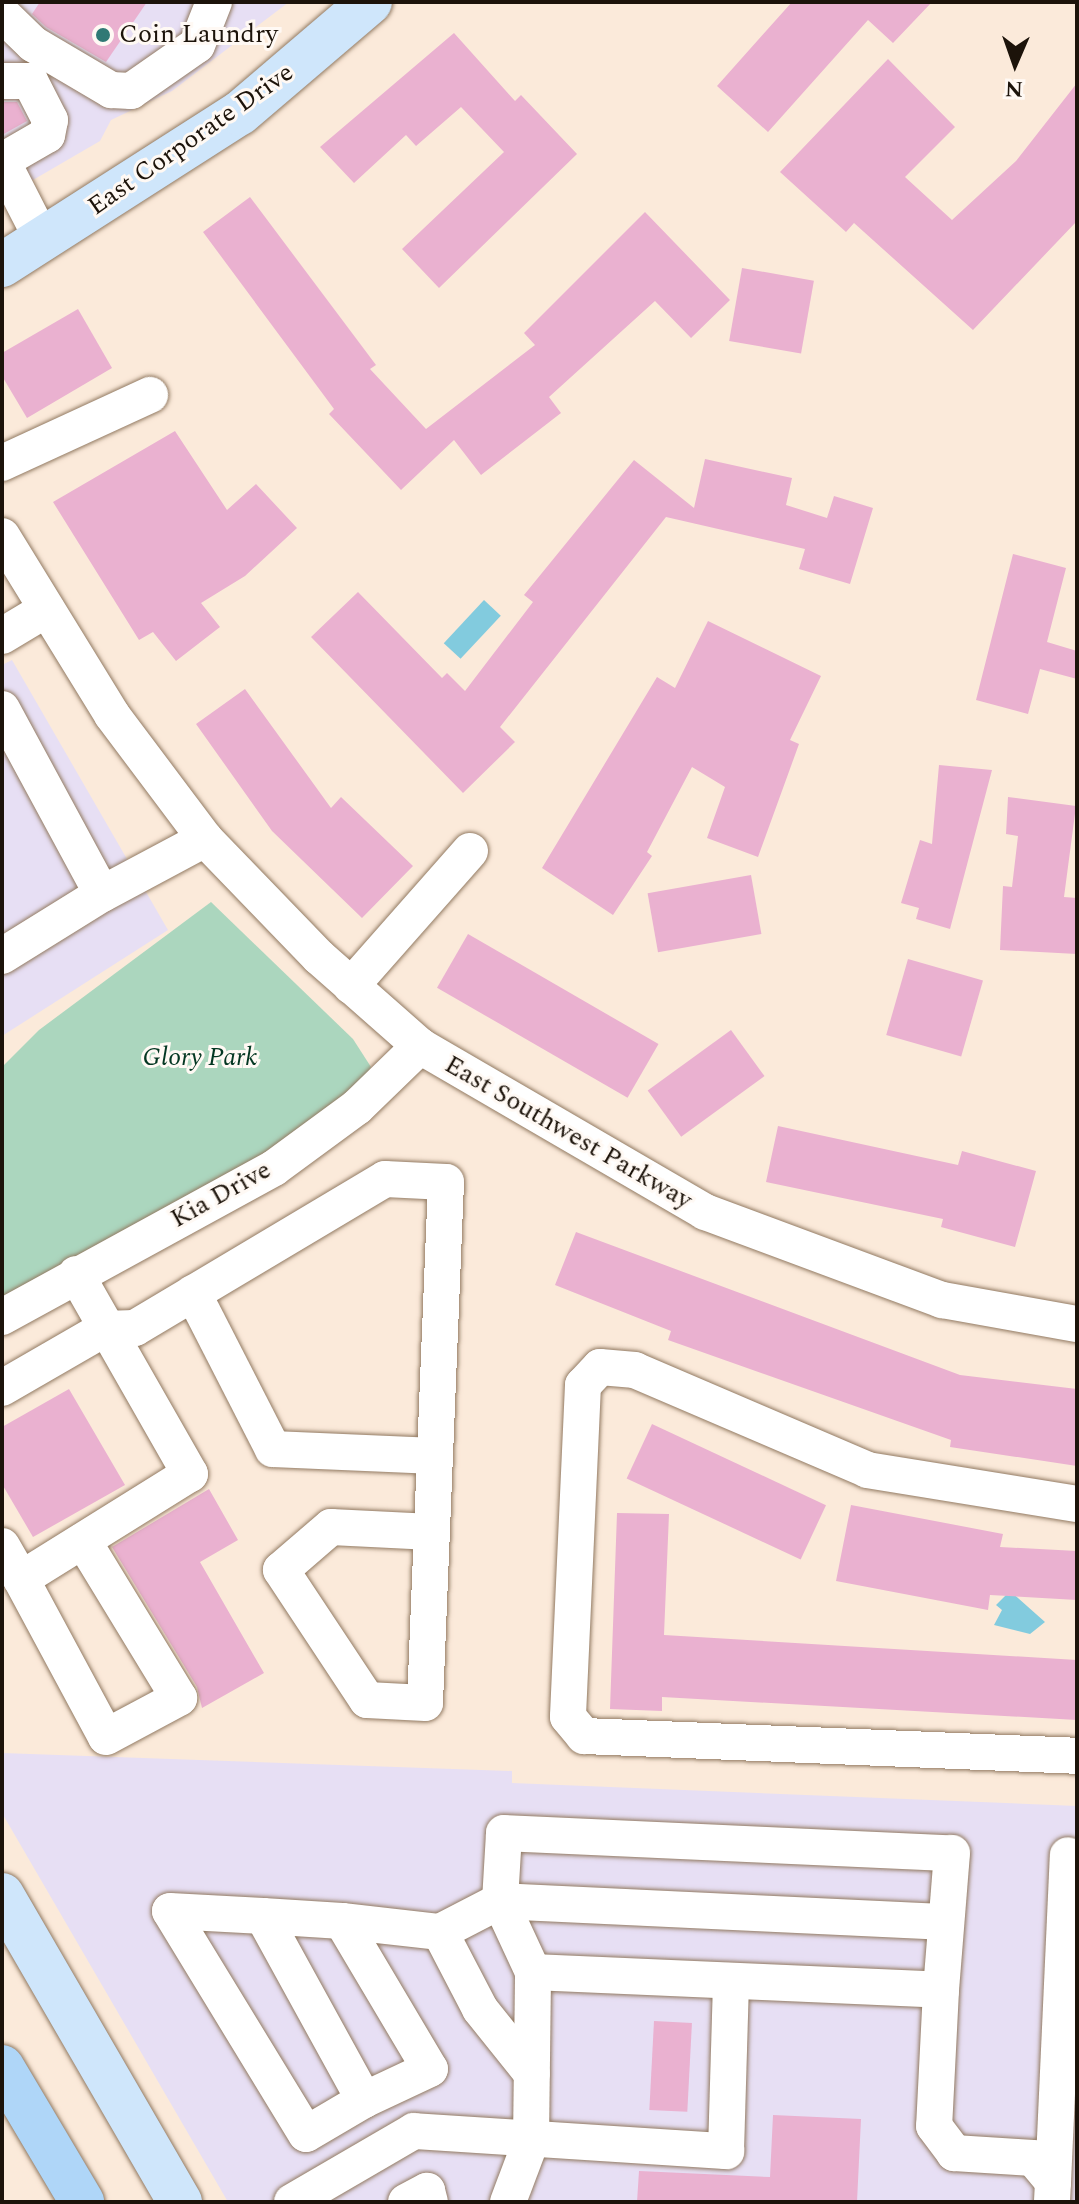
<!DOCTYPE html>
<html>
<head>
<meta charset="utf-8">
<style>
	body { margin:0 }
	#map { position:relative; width:1079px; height:2204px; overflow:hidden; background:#fbeada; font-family:Spectral,serif }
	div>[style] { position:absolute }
	.commercial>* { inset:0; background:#e7dff4 }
	.green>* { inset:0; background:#abd6be }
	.water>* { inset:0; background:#82cbde; transform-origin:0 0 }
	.building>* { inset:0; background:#eab1d0; transform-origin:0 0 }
	.roads { filter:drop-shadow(0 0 2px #927a62) drop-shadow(0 0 2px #927a62) }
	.minor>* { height:36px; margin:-18px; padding:0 18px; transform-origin:18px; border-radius:18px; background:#fff }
	.major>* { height:44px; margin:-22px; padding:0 22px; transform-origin:22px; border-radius:22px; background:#cfe6fb }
	.highway>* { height:44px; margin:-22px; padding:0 22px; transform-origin:22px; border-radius:22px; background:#afd6f8 }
	.dots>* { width:22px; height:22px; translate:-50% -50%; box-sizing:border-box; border:4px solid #fff9f4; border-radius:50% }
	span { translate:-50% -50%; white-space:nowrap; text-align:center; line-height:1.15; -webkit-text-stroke:6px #fff9f4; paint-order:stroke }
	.poi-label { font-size:26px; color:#1c130a }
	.left { translate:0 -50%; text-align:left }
	.street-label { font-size:26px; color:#1c130a }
	.park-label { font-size:26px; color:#033722; font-style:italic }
	.frame { position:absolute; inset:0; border:4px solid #1c130a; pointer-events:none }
	.north { position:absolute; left:975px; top:24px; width:80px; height:80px; -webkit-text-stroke:6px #fff9f4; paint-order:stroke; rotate:182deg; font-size:22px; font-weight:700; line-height:32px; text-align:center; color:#1c130a }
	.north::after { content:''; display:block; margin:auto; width:28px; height:36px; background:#1c130a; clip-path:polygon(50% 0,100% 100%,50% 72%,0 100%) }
</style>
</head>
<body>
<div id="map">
	<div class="commercial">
		<i style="clip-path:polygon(2px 2px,289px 2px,172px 91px,111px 120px,100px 141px,2px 198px)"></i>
		<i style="clip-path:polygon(12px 660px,168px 930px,2px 1036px,2px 665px)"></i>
		<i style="clip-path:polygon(2px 1753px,512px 1771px,512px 1783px,1077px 1806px,1077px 2202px,228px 2202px,2px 1813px)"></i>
	</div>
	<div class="green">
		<i style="clip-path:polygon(211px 902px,353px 1039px,371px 1067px,357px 1088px,279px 1150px,2px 1302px,2px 1067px,39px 1030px)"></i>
	</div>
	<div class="water">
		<i style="left:484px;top:600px;width:23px;height:59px;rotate:43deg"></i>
		<i style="clip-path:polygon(1010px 1591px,1045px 1622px,1030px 1634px,994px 1625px,1002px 1610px,996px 1605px)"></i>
	</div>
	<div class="building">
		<i style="clip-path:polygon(40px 2px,147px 2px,106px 62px,46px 27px,32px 14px)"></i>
		<i style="clip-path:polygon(792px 2px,932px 2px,893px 43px,868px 20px,768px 132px,717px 86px)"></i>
		<i style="clip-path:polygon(454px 33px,515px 101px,521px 95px,577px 154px,439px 288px,402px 249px,504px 152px,461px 107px,416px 146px,406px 135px,354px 183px,320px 147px)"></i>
		<i style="clip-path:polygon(888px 59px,955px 127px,905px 177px,952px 220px,1016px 161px,1077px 83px,1077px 221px,973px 330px,854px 223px,846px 232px,780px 172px)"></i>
		<i style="clip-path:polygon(2px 102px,17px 102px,27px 121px,2px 135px)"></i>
		<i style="clip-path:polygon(250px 197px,376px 365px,370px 369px,426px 429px,535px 345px,524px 333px,645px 212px,730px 300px,691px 338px,655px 301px,549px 397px,561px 413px,481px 475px,454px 440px,401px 490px,329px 414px,334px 409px,203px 232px)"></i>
		<i style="left:742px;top:268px;width:73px;height:74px;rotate:10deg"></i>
		<i style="clip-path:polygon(78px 309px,112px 368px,27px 418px,2px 376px,2px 353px)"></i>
		<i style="clip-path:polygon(175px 431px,227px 510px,256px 484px,297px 528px,245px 576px,201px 603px,220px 627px,176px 661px,153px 632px,139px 640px,53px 502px)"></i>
		<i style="clip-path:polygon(705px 459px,792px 478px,786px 505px,827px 518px,834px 496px,873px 508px,850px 584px,799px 569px,805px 549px,666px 517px,500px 727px,515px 742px,463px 793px,311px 637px,358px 592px,442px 678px,447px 673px,465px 691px,533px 602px,524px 595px,634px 460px,694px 508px)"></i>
		<i style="clip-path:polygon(1013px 554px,1066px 568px,1047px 642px,1077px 651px,1077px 679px,1040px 669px,1028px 714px,976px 700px)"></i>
		<i style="clip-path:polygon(708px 621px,821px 676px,790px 740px,799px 744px,758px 857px,707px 838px,725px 787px,692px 767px,647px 852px,652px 856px,613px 915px,542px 868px,657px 677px,675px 688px)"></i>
		<i style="clip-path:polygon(245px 689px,331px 808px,341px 797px,413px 866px,362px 918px,272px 831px,196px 724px)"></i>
		<i style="clip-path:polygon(939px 765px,992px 770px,950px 929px,916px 919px,919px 908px,901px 903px,920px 840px,932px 844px)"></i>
		<i style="clip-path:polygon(1008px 797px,1076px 806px,1064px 897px,1077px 898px,1077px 954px,1000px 950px,1003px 886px,1012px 887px,1018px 836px,1006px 834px)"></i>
		<i style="left:751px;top:875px;width:60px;height:105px;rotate:80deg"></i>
		<i style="left:468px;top:934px;width:220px;height:62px;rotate:30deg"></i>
		<i style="left:908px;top:959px;width:78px;height:79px;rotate:16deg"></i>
		<i style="left:731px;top:1030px;width:57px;height:103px;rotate:54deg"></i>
		<i style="clip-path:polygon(778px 1126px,958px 1165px,962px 1151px,1036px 1171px,1015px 1247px,941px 1227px,943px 1219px,766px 1182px)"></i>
		<i style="clip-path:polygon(576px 1232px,960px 1375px,1077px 1389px,1077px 1466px,950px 1447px,951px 1440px,668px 1340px,671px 1331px,555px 1285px)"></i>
		<i style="clip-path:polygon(69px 1389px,125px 1485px,33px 1537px,2px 1484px,2px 1427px)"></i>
		<i style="left:652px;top:1424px;width:192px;height:60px;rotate:25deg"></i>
		<i style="clip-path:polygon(209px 1489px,238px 1540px,200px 1562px,264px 1673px,202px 1708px,197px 1687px,112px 1547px)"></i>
		<i style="clip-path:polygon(851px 1505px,1003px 1534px,1000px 1547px,1077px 1551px,1077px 1600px,990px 1595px,988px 1610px,836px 1581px)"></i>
		<i style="clip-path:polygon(617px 1513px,669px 1514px,664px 1635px,1077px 1660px,1077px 1720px,662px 1697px,662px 1711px,610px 1709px)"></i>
		<i style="left:654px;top:2021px;width:38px;height:89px;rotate:3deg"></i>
		<i style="clip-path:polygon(773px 2115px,861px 2119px,857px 2202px,637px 2202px,639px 2171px,770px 2177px)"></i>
	</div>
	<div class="roads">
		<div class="minor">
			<i style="left:2px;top:14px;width:43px;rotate:44.1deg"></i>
			<i style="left:33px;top:44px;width:91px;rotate:30.5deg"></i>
			<i style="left:111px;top:90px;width:20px;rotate:3deg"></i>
			<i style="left:131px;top:91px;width:80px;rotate:-34.9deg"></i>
			<i style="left:197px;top:45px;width:46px;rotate:-68.4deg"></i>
			<i style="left:2px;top:81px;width:28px"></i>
			<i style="left:30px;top:81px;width:44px;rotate:62.9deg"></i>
			<i style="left:50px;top:120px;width:15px;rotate:101deg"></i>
			<i style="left:47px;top:135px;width:52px;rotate:150deg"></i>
			<i style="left:2px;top:161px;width:90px;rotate:62.9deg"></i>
			<i style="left:2px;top:463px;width:163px;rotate:-24.7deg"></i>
			<i style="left:2px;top:536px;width:210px;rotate:58.4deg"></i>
			<i style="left:112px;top:715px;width:155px;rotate:53.1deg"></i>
			<i style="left:205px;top:839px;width:164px;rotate:46deg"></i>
			<i style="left:319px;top:957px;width:135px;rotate:41.4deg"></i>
			<i style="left:420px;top:1046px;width:330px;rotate:30.2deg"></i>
			<i style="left:705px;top:1212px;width:253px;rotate:20.4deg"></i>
			<i style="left:942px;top:1300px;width:137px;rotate:10.1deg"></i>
			<i style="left:2px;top:636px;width:52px;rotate:-31deg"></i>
			<i style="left:2px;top:709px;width:210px;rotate:61.6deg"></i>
			<i style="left:102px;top:894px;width:117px;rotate:-28.1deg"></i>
			<i style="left:2px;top:956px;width:118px;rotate:-31.8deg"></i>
			<i style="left:351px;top:986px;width:180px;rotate:-48.6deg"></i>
			<i style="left:193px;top:1293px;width:175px;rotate:62.9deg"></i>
			<i style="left:273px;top:1449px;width:162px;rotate:2.5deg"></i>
			<i style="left:2px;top:1317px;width:310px;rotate:-28.7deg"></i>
			<i style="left:274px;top:1168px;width:103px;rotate:-36.3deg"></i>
			<i style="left:357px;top:1107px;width:88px;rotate:-44.1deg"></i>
			<i style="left:2px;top:1388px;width:118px;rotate:-30deg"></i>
			<i style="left:104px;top:1329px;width:31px;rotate:-2deg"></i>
			<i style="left:135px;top:1328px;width:291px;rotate:-30.8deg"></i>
			<i style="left:385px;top:1179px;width:61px;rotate:2.8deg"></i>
			<i style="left:446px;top:1182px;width:521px;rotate:92.31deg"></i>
			<i style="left:425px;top:1703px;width:58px;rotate:-177deg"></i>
			<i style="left:367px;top:1700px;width:156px;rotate:-123.5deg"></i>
			<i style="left:281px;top:1570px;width:66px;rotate:-40.7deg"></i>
			<i style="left:331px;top:1527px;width:101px;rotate:2.8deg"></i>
			<i style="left:1077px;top:1504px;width:212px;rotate:-170.8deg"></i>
			<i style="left:868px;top:1470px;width:254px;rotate:-156.8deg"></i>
			<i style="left:635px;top:1370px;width:35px;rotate:-175deg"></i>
			<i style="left:600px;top:1367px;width:25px;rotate:133deg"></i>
			<i style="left:583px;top:1385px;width:332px;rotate:92.6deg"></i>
			<i style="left:568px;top:1717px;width:25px;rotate:50deg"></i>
			<i style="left:584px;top:1736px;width:493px;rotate:2.3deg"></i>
			<i style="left:2px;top:1546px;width:38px;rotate:60deg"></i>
			<i style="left:21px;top:1579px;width:199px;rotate:-31.9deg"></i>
			<i style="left:190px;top:1474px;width:230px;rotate:-119.7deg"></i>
			<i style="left:21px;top:1579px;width:179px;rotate:61.7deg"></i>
			<i style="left:106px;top:1737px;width:83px;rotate:-28.1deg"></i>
			<i style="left:179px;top:1698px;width:184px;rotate:-121.4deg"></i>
			<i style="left:263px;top:1916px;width:210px;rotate:61.2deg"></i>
			<i style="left:364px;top:2100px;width:67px;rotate:149.6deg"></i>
			<i style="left:306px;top:2134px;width:261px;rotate:-121.4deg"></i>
			<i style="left:170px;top:1911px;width:93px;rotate:3.1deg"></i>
			<i style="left:263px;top:1916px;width:79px;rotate:3.6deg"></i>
			<i style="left:342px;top:1921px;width:99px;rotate:6.4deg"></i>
			<i style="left:440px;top:1932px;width:87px;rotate:62.5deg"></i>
			<i style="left:480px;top:2009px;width:83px;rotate:51.3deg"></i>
			<i style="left:342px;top:1921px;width:172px;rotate:59.3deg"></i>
			<i style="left:430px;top:2069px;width:73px;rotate:154.8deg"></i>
			<i style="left:440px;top:1932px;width:68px;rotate:-27.3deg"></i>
			<i style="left:500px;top:1901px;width:68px;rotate:-86.6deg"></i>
			<i style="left:504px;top:1833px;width:448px;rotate:2.6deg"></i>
			<i style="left:952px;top:1853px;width:137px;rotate:94.6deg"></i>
			<i style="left:533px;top:1972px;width:78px;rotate:-114.9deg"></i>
			<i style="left:500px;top:1901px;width:446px;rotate:2.7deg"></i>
			<i style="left:1053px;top:2182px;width:327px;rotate:-87.4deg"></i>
			<i style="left:292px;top:2202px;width:141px;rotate:-30.2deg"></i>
			<i style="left:414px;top:2131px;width:313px;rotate:3.7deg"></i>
			<i style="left:726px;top:2151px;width:170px;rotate:-88.3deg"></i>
			<i style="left:406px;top:2202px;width:24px;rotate:-28deg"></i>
			<i style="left:427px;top:2191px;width:11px;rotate:75deg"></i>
			<i style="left:508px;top:2202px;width:65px;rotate:-69.3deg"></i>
			<i style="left:531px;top:2141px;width:169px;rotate:-89.3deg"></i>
			<i style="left:533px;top:1972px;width:408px;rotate:2.5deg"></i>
			<i style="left:941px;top:1990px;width:136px;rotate:92.9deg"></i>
			<i style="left:934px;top:2126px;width:34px;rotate:53deg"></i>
			<i style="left:954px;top:2153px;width:79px;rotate:3.6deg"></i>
			<i style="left:1033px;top:2158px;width:31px;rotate:50deg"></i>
			<i style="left:1053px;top:2182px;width:20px;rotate:93deg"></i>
		</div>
		<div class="major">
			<i style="left:2px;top:265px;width:282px;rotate:-32.6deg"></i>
			<i style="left:240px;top:113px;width:171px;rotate:-40.5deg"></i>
			<i style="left:2px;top:1895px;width:355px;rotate:59.9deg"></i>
		</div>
		<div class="highway">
			<i style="left:2px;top:2067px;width:157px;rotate:59.3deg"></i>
		</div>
	</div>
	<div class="dots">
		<i style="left:103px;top:35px;background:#307975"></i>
	</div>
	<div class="poi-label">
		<span class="left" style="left:119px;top:35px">Coin Laundry</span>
	</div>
	<div class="street-label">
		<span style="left:191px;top:140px;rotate:-35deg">East Corporate Drive</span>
		<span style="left:568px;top:1133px;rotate:30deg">East Southwest Parkway</span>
		<span style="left:221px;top:1195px;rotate:-29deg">Kia Drive</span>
	</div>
	<div class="park-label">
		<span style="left:200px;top:1058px">Glory Park</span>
	</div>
	<div class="frame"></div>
	<div class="north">N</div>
</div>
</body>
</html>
